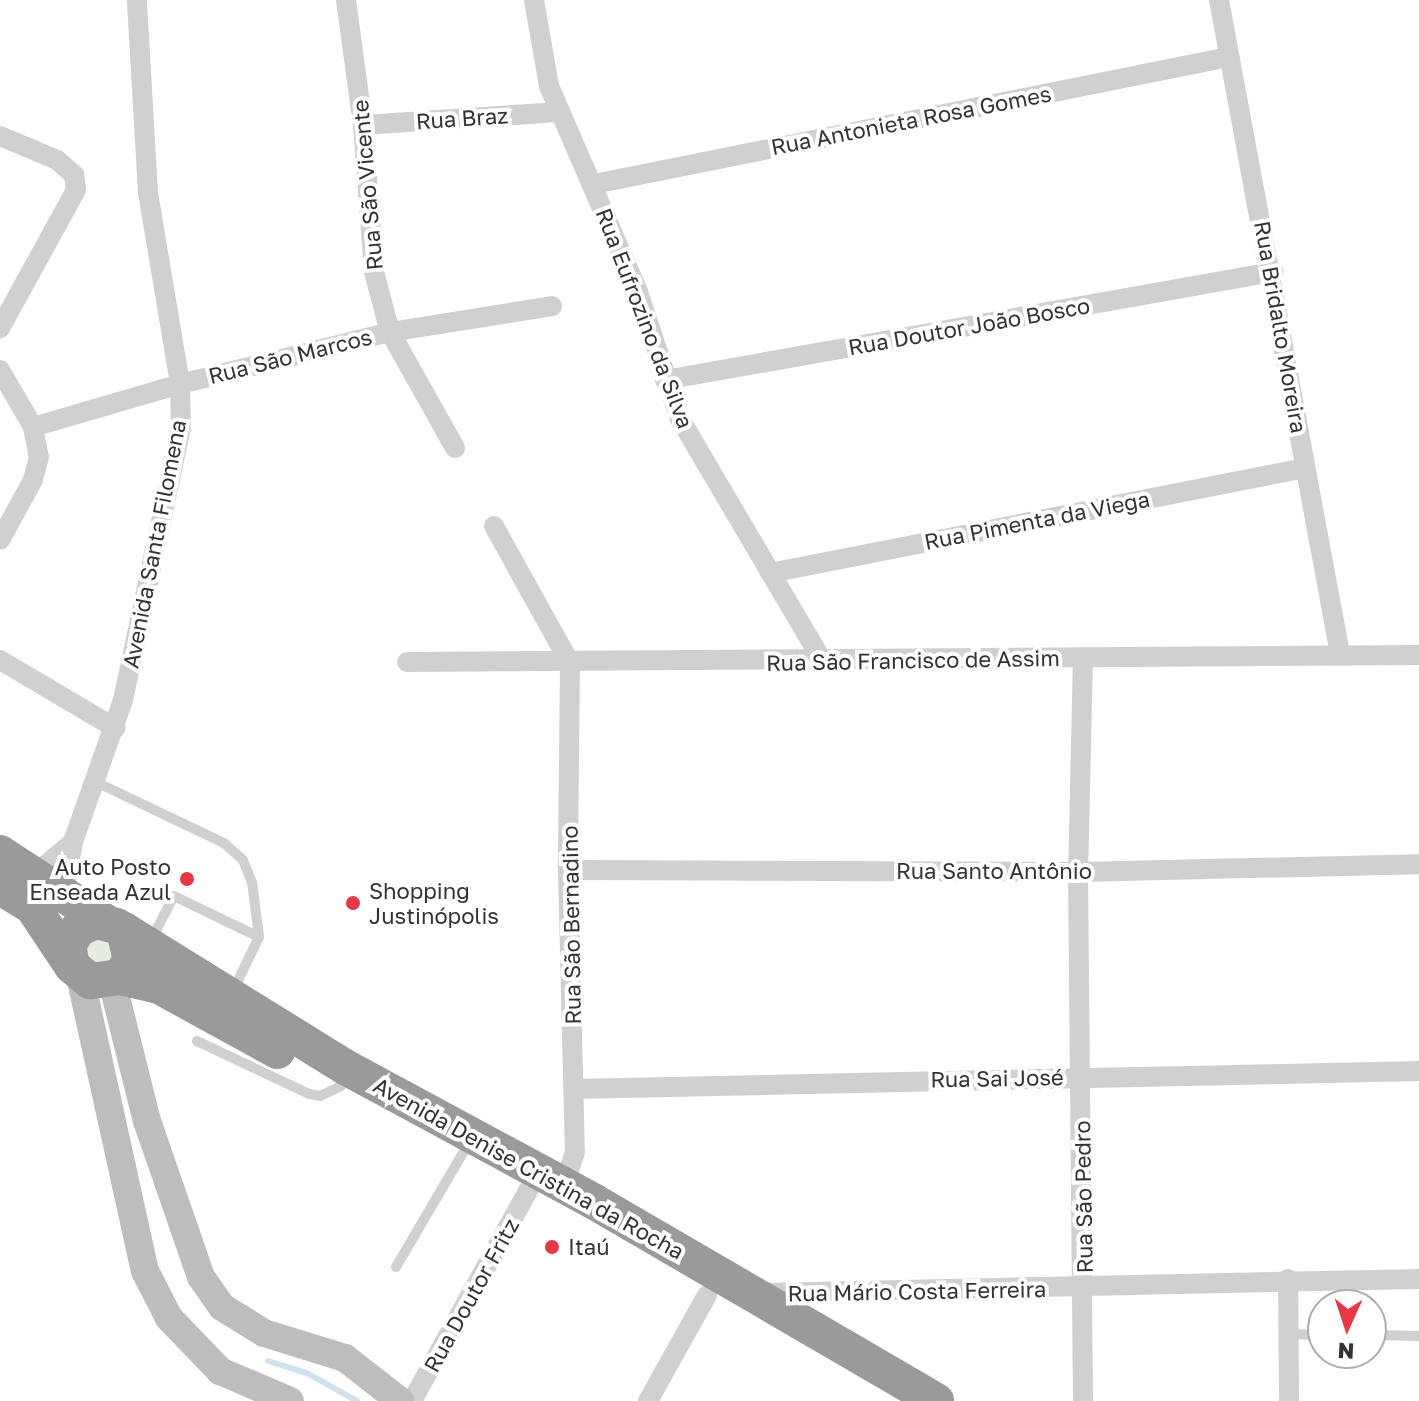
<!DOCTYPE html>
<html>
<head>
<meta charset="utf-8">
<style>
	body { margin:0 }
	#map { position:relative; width:1419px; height:1401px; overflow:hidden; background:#fff; font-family:"Golos Text",sans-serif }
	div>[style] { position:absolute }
	.green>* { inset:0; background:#e6ecdf }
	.stream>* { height:6px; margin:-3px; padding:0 3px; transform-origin:3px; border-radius:3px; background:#cfe2ee }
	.lane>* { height:10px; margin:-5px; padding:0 5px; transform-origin:5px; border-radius:5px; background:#d0d0d0 }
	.street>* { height:20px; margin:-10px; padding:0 10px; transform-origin:10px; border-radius:10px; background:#d0d0d0 }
	.secondary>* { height:28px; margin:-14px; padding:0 14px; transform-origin:14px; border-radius:14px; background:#bdbdbd }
	.highway>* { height:36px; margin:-18px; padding:0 18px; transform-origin:18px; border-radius:18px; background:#9a9a9a }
	.dots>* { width:22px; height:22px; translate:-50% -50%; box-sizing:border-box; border:4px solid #fff; border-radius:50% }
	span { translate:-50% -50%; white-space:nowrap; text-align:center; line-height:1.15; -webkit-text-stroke:8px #fff; paint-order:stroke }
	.street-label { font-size:22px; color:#333 }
	.poi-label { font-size:22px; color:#333 }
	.right { translate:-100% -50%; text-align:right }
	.left { translate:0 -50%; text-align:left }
	.north { position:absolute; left:1307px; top:1289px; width:80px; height:80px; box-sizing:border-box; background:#fff; border:2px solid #adadad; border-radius:50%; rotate:183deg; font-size:22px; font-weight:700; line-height:32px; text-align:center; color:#333 }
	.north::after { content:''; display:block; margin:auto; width:28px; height:36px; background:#e63946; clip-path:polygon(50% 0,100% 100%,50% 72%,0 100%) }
</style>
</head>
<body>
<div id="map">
	<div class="green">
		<i style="clip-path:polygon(94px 932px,119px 950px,100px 974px,79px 945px)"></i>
	</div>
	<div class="stream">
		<i style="left:268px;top:1361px;width:41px;rotate:17.1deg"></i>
		<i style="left:307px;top:1373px;width:57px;rotate:29.2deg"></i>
	</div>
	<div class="lane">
		<i style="left:98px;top:783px;width:140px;rotate:25.5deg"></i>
		<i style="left:224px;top:843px;width:25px;rotate:42deg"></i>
		<i style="left:243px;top:860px;width:24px;rotate:68deg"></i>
		<i style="left:252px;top:882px;width:55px;rotate:82.7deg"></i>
		<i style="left:152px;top:938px;width:47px;rotate:-62.4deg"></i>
		<i style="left:174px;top:896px;width:94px;rotate:25.8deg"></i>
		<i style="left:259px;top:937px;width:58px;rotate:115.7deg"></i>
		<i style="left:197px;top:1041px;width:124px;rotate:25.3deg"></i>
		<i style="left:309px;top:1094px;width:11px;rotate:10deg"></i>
		<i style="left:320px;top:1096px;width:23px;rotate:-25deg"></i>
		<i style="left:396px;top:1267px;width:132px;rotate:-59.6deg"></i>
		<i style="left:1289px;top:1334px;width:34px;rotate:2deg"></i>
		<i style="left:1371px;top:1335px;width:48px;rotate:1.2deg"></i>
	</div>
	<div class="street">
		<i style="left:346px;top:0;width:126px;rotate:82.3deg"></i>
		<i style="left:363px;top:125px;width:147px;rotate:85.7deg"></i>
		<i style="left:374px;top:272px;width:62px;rotate:75.1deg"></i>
		<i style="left:390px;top:332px;width:133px;rotate:60.7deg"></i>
		<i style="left:534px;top:0;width:87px;rotate:80.1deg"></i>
		<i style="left:549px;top:86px;width:224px;rotate:66.6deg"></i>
		<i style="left:638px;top:292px;width:134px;rotate:71.7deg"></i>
		<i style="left:680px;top:419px;width:282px;rotate:59.5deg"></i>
		<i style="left:1219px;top:0;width:665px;rotate:79.52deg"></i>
		<i style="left:363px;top:125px;width:198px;rotate:-3.8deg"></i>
		<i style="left:0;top:136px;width:62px;rotate:22.8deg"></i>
		<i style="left:57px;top:160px;width:23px;rotate:41deg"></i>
		<i style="left:74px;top:175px;width:15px;rotate:82deg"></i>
		<i style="left:76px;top:190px;width:158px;rotate:118.8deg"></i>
		<i style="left:594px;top:184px;width:648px;rotate:-11.31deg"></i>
		<i style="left:0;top:370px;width:66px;rotate:59.9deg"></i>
		<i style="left:33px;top:427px;width:31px;rotate:79deg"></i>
		<i style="left:39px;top:457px;width:24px;rotate:105deg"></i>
		<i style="left:33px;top:480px;width:68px;rotate:118.8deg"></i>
		<i style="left:665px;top:380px;width:618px;rotate:-10.07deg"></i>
		<i style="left:33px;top:427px;width:153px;rotate:-16.3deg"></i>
		<i style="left:180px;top:384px;width:216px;rotate:-13.9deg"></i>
		<i style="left:390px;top:332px;width:164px;rotate:-9.1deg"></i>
		<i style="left:494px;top:526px;width:157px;rotate:61deg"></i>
		<i style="left:570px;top:663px;width:207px;rotate:90.6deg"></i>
		<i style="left:568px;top:870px;width:282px;rotate:88.6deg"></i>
		<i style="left:575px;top:1152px;width:35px;rotate:108deg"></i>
		<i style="left:770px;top:573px;width:545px;rotate:-11.1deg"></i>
		<i style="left:1083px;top:657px;width:215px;rotate:91.3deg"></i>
		<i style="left:1078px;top:872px;width:529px;rotate:89.46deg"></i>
		<i style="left:0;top:660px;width:134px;rotate:30.6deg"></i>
		<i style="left:407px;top:662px;width:1012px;rotate:-0.4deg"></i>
		<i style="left:568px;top:870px;width:510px;rotate:0.22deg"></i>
		<i style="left:1078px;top:872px;width:341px;rotate:-1.3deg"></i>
		<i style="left:34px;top:875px;width:51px;rotate:-40.2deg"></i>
		<i style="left:64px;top:891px;width:50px;rotate:-79.6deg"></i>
		<i style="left:73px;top:842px;width:151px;rotate:-70.6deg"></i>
		<i style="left:123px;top:700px;width:279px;rotate:-78deg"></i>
		<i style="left:181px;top:427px;width:43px;rotate:-91.3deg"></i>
		<i style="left:180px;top:384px;width:194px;rotate:-99.5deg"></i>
		<i style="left:148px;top:193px;width:193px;rotate:-93.3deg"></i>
		<i style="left:574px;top:1089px;width:845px;rotate:-1.22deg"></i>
		<i style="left:1288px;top:1279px;width:122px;rotate:89.5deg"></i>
		<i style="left:759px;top:1293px;width:660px;rotate:-1.22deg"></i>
		<i style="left:412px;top:1401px;width:242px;rotate:-61.1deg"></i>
		<i style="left:648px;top:1401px;width:121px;rotate:-60.9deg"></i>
	</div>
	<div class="secondary">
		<i style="left:80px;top:976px;width:302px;rotate:77.6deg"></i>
		<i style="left:145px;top:1271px;width:53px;rotate:62.9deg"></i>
		<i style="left:169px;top:1318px;width:74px;rotate:46.1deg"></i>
		<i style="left:220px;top:1371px;width:76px;rotate:23.2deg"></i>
		<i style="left:112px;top:981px;width:144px;rotate:76deg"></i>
		<i style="left:147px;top:1121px;width:165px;rotate:70.9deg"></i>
		<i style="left:201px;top:1277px;width:37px;rotate:55deg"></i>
		<i style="left:222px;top:1307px;width:49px;rotate:31.8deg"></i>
		<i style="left:264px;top:1333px;width:85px;rotate:17.2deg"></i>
		<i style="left:345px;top:1358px;width:70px;rotate:38deg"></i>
	</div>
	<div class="highway">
		<i style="left:0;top:853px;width:126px;rotate:33.1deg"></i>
		<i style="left:0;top:887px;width:37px;rotate:31deg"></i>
		<i style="left:32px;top:906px;width:72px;rotate:56.3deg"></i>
		<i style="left:124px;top:930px;width:31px;rotate:77deg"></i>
		<i style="left:131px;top:960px;width:20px;rotate:123deg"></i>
		<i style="left:120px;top:977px;width:30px;rotate:172deg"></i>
		<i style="left:90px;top:981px;width:23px;rotate:-140deg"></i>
		<i style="left:72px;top:966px;width:20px;rotate:-101deg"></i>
		<i style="left:68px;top:946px;width:20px;rotate:-60deg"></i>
		<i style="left:78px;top:929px;width:20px;rotate:-24deg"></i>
		<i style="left:96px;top:921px;width:21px;rotate:14deg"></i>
		<i style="left:116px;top:926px;width:9px;rotate:27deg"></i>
		<i style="left:124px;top:930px;width:262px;rotate:31.8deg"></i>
		<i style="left:347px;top:1068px;width:280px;rotate:28.4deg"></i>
		<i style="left:593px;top:1201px;width:397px;rotate:30.2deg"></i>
		<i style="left:120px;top:977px;width:40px;rotate:13deg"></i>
		<i style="left:159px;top:986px;width:135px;rotate:28.8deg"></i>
	</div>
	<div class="dots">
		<i style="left:187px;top:879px;background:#e63946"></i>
		<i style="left:353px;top:903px;background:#e63946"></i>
		<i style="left:552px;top:1247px;background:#e63946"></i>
	</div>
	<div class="street-label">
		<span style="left:462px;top:118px;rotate:-4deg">Rua Braz</span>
		<span style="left:911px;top:120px;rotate:-11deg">Rua Antonieta Rosa Gomes</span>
		<span style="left:367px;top:185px;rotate:-95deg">Rua São Vicente</span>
		<span style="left:645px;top:318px;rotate:69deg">Rua Eufrozino da Silva</span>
		<span style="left:969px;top:326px;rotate:-10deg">Rua Doutor João Bosco</span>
		<span style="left:1281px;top:327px;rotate:80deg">Rua Bridalto Moreira</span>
		<span style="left:290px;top:356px;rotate:-14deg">Rua São Marcos</span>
		<span style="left:1037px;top:520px;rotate:-11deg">Rua Pimenta da Viega</span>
		<span style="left:154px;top:544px;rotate:-79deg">Avenida Santa Filomena</span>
		<span style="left:913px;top:660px;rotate:-1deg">Rua São Francisco de Assim</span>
		<span style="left:994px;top:871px">Rua Santo Antônio</span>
		<span style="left:571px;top:925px;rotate:-91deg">Rua São Bernadino</span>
		<span style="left:997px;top:1078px;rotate:-1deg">Rua Sai José</span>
		<span style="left:529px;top:1168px;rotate:29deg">Avenida Denise Cristina da Rocha</span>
		<span style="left:1083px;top:1197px;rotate:-91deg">Rua São Pedro</span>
		<span style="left:917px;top:1291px;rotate:-1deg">Rua Mário Costa Ferreira</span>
		<span style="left:471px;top:1295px;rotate:-61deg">Rua Doutor Fritz</span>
	</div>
	<div class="poi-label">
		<span class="right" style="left:171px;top:879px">Auto Posto<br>Enseada Azul</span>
		<span class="left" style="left:369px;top:903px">Shopping<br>Justinópolis</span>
		<span class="left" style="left:568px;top:1247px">Itaú</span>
	</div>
	<div class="north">N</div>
</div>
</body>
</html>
